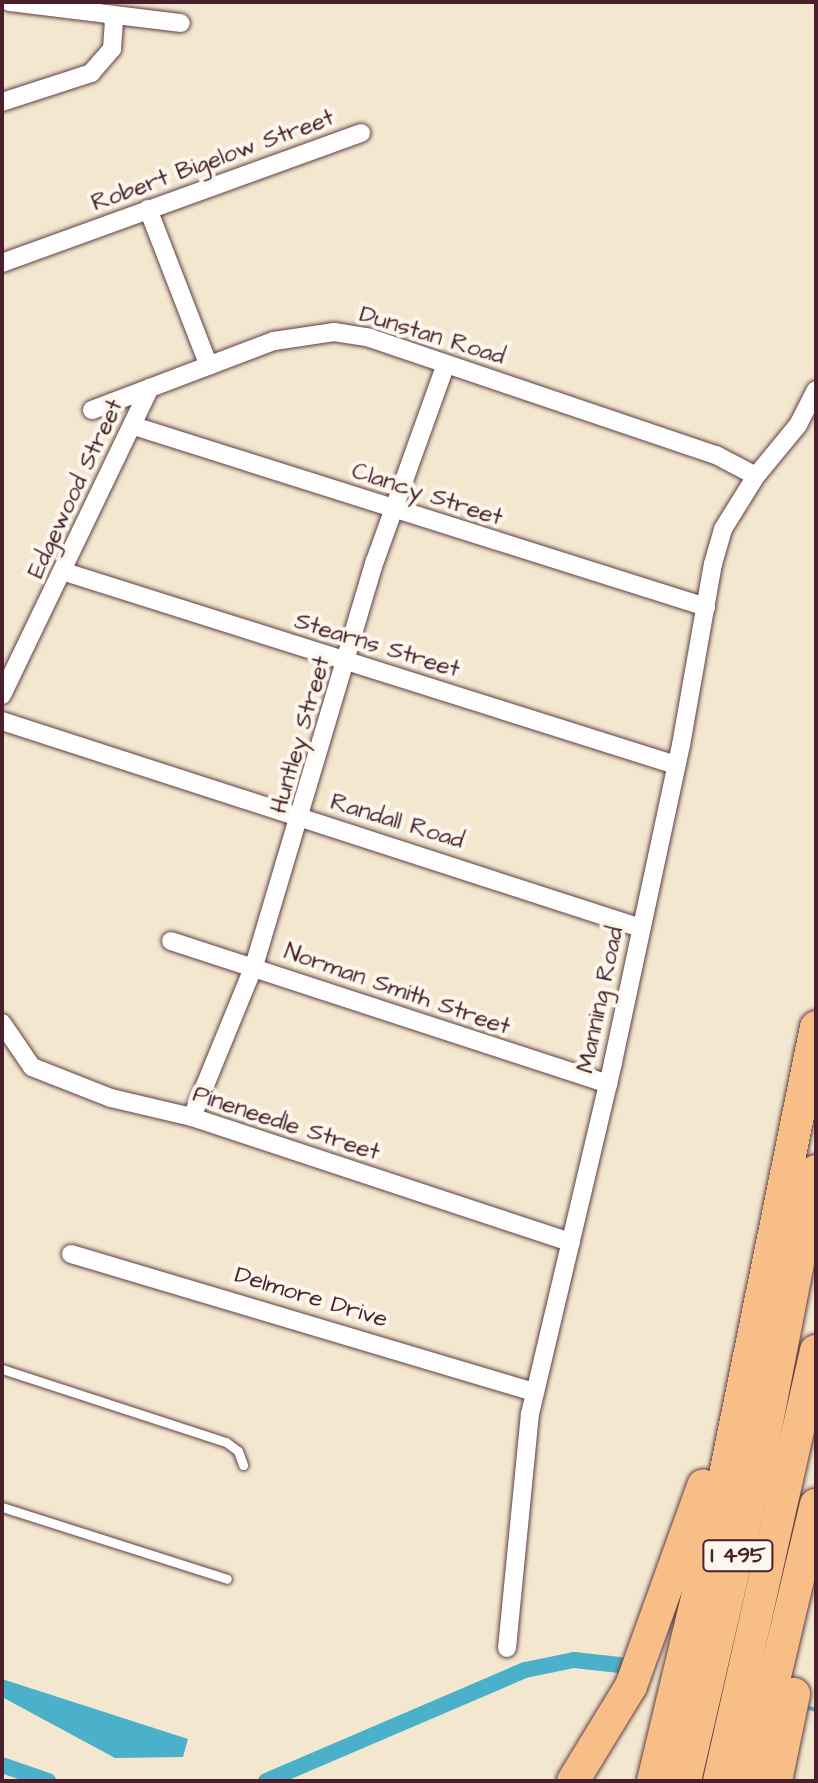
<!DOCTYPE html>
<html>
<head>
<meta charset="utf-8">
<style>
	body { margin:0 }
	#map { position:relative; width:818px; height:1783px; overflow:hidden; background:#f3e8cf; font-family:"Architects Daughter",sans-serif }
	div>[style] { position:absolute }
	.water>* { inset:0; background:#4bb1ca }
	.stream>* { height:4px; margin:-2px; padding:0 2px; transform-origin:2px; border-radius:2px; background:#4bb1ca }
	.canal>* { height:16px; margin:-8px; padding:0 8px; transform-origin:8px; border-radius:8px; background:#4bb1ca }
	.roads { filter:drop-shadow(0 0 2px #633d44) drop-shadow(0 0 2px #633d44) }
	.service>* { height:9px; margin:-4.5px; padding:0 4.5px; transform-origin:4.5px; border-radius:4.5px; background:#fff }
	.minor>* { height:18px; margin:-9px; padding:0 9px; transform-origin:9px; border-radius:9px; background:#fff }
	.motorway>* { height:32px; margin:-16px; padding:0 16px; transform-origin:16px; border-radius:16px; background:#f7be88 }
	span { translate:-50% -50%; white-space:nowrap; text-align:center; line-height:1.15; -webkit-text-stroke:8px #fbf7ec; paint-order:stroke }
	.shield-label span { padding:2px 6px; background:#fbf7ec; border:2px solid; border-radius:6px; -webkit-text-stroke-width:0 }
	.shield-label { font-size:22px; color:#4a1f2b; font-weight:700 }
	.street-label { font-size:24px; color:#4a1f2b }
	.frame { position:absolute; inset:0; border:4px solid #4a1f2b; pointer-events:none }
</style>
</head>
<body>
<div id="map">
	<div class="water">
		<i style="clip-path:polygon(2px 1679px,188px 1739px,183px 1757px,115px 1758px,2px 1697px)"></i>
	</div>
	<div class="stream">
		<i style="left:809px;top:1708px;width:7px;rotate:16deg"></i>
	</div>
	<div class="canal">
		<i style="left:2px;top:1765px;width:49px;rotate:19.2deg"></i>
		<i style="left:266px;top:1781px;width:282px;rotate:-23.2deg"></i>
		<i style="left:525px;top:1670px;width:50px;rotate:-11.5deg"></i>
		<i style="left:574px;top:1660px;width:46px;rotate:6.2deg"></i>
	</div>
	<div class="roads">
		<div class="service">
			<i style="left:2px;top:1369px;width:236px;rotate:18.1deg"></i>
			<i style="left:226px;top:1442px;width:15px;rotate:37deg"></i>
			<i style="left:238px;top:1451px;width:15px;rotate:70deg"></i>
			<i style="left:2px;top:1507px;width:236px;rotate:17.7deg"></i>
		</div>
		<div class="minor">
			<i style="left:9px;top:2px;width:173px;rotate:7deg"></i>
			<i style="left:2px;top:102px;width:94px;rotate:-18deg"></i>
			<i style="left:91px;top:73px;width:32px;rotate:-49deg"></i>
			<i style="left:112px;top:49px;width:29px;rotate:-86deg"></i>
			<i style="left:114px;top:20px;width:7px;rotate:-135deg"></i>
			<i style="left:148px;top:209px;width:168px;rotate:68.8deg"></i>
			<i style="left:2px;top:263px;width:382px;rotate:-19.9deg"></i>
			<i style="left:92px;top:410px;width:195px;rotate:-20.8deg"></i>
			<i style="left:274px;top:341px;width:61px;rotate:-8.5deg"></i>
			<i style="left:334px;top:332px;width:36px;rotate:9deg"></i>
			<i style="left:370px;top:338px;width:365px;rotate:18.7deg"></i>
			<i style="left:716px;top:455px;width:45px;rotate:27.7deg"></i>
			<i style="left:134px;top:426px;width:600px;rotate:17.56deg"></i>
			<i style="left:65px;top:572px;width:641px;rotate:17.53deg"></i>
			<i style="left:2px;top:695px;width:341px;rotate:-64.3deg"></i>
			<i style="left:2px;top:721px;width:672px;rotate:17.95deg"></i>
			<i style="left:171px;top:941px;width:460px;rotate:18.1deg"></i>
			<i style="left:2px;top:1023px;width:53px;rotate:55.7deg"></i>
			<i style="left:32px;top:1067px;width:85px;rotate:21.4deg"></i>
			<i style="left:111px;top:1098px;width:83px;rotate:13.2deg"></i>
			<i style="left:192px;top:1117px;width:399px;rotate:18.3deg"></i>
			<i style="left:192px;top:1117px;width:163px;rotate:-67.7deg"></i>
			<i style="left:254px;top:966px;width:423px;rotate:-73.4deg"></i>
			<i style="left:375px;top:561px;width:209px;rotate:-70.2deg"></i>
			<i style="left:71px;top:1254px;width:484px;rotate:16.6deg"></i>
			<i style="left:507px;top:1648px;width:235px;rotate:-84.4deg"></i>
			<i style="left:530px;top:1414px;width:362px;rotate:-76.7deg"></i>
			<i style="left:613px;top:1062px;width:324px;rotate:-77.9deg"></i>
			<i style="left:681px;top:745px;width:184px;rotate:-80deg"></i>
			<i style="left:713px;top:564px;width:36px;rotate:-74deg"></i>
			<i style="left:723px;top:529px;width:62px;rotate:-58.1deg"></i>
			<i style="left:756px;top:476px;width:66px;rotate:-50.5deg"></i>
			<i style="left:798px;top:425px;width:39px;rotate:-63deg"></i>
		</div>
		<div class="motorway">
			<i style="left:573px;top:1781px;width:111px;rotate:-58.6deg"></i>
			<i style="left:631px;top:1686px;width:213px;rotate:-70.2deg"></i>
			<i style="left:653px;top:1781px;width:269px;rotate:-76.5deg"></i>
			<i style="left:716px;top:1519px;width:502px;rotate:-78.51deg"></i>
			<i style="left:685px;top:1781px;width:347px;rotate:-77deg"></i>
			<i style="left:763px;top:1443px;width:277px;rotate:-79deg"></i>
			<i style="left:719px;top:1781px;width:441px;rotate:-77.3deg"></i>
			<i style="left:750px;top:1781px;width:284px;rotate:-76.6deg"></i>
			<i style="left:776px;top:1781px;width:89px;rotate:-78.3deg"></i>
		</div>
	</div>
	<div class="shield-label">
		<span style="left:738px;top:1556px">I 495</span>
	</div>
	<div class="street-label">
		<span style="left:213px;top:161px;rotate:-20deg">Robert Bigelow Street</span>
		<span style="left:432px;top:336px;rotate:17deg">Dunstan Road</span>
		<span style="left:76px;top:489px;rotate:-65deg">Edgewood Street</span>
		<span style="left:427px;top:495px;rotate:18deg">Clancy Street</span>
		<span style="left:377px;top:646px;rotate:17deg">Stearns Street</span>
		<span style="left:301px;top:735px;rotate:-74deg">Huntley Street</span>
		<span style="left:397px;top:822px;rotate:17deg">Randall Road</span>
		<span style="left:397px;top:990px;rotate:19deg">Norman Smith Street</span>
		<span style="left:601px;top:1000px;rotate:-78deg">Manning Road</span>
		<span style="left:286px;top:1124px;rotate:18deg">Pineneedle Street</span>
		<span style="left:311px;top:1298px;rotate:17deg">Delmore Drive</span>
	</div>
	<div class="frame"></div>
</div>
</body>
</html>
